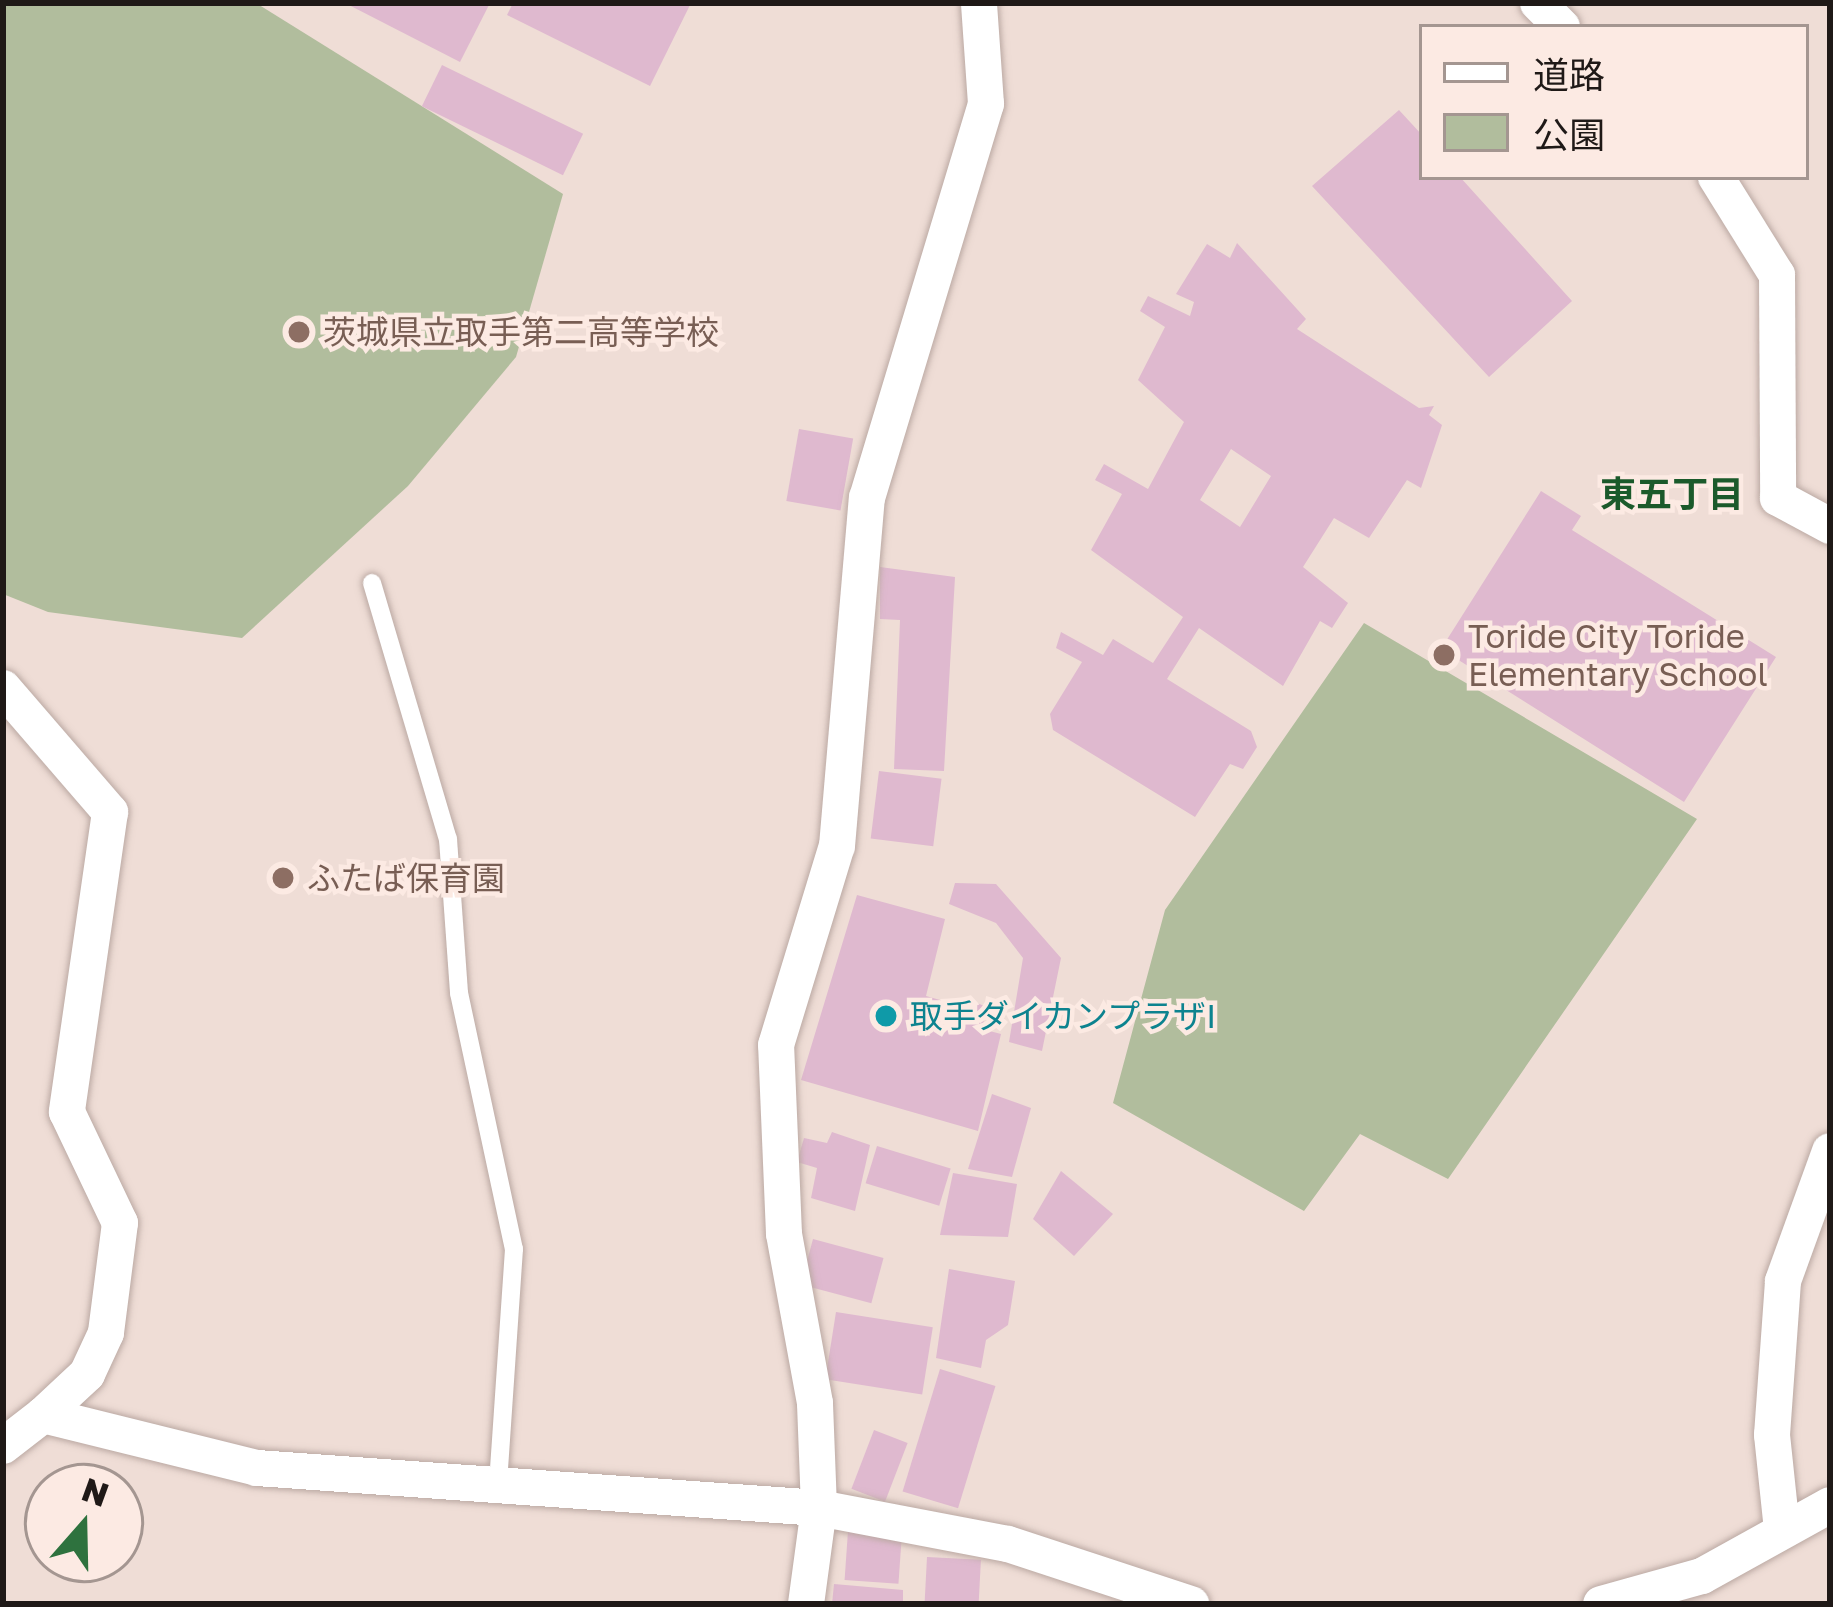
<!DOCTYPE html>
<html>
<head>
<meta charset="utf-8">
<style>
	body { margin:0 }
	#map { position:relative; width:1833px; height:1607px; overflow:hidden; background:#efddd6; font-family:"Golos Text","Noto Sans JP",sans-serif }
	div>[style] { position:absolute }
	.green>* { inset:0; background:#b1bd9d }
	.building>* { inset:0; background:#dfb9cf; transform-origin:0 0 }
	.roads { filter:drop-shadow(0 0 3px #bba9a3) drop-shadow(0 0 3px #bba9a3) }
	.lane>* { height:18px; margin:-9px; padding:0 9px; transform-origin:9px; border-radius:9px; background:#fff }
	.street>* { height:36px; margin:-18px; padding:0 18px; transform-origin:18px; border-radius:18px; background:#fff }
	.dots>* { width:33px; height:33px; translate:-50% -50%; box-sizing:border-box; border:6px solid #fceae3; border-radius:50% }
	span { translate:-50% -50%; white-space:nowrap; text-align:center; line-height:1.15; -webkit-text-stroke:9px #fceae3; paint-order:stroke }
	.education-label { font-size:33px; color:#785e54 }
	.left { translate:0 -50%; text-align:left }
	.culture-label { font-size:33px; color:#0d838f }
	.neighbourhood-label { font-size:36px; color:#1b5a2b; font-weight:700 }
	.frame { position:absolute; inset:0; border:6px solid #1f1917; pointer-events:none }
	.legend { position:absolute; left:1419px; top:24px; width:390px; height:156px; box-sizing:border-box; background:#fceae3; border:3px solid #a49691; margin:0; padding:15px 21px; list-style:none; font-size:36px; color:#1f1917 }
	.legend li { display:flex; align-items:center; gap:24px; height:60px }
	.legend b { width:60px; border:3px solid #a49691 }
	.north { position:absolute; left:24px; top:1463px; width:120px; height:120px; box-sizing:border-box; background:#fceae3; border:3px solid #a49691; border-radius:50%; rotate:20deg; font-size:33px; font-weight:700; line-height:48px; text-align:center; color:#1f1917 }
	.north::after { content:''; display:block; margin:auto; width:42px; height:54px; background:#2e723e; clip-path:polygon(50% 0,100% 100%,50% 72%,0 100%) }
</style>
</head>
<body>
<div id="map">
	<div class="green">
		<i style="clip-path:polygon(3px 3px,256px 3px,563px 194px,516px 357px,408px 486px,242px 638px,48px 612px,3px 594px)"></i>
		<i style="clip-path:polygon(1364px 623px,1697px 819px,1448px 1179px,1360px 1134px,1304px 1211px,1113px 1103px,1165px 910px)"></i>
	</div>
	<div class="building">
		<i style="clip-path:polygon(345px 3px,490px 3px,460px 62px)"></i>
		<i style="clip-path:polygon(513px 3px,691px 3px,650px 86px,507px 15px)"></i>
		<i style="left:442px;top:65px;width:157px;height:46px;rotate:26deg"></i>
		<i style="clip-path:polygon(1399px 110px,1422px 135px,1422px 177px,1460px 177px,1572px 301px,1489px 377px,1312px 186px)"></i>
		<i style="clip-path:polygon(evenodd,1237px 243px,1306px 319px,1297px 329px,1419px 408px,1434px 406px,1429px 415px,1442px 425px,1421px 488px,1407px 480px,1369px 538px,1334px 518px,1303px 567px,1348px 603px,1332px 628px,1320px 621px,1283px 686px,1199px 628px,1167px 679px,1251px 731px,1257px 747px,1243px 769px,1230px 764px,1195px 817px,1053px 730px,1050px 714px,1082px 662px,1056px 648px,1061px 632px,1103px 655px,1113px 639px,1153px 663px,1183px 617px,1091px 550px,1122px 494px,1095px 480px,1104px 464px,1148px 489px,1184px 422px,1138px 380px,1165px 327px,1140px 311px,1148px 296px,1190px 316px,1194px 302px,1176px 294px,1207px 244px,1230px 258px,1237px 243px,1231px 449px,1271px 476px,1240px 527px,1200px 500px,1231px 449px)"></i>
		<i style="left:799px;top:429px;width:55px;height:73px;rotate:10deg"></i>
		<i style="clip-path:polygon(1541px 491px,1581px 516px,1572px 530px,1776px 657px,1684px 802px,1441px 649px)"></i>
		<i style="clip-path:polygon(880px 567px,955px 577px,944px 771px,894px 769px,900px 620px,880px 619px)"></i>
		<i style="left:879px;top:771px;width:63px;height:68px;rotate:7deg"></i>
		<i style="clip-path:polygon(955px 883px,996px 884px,1061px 958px,1042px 1051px,1009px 1042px,1023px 958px,996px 923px,949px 904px)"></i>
		<i style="clip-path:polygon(857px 895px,945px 919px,926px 996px,954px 1004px,949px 1025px,964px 1029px,972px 1001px,987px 1007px,982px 1029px,1001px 1034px,978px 1131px,801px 1080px)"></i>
		<i style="clip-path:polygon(992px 1094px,1031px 1108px,1012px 1177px,968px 1169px)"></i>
		<i style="clip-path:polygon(832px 1132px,870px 1145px,855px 1211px,811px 1198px,817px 1168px,797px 1162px,804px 1138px,827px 1143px)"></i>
		<i style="left:877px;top:1146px;width:77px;height:39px;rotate:17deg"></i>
		<i style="clip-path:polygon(1061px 1171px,1113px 1214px,1074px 1256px,1033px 1219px)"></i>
		<i style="clip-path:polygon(953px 1173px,1017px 1184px,1008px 1237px,940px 1235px)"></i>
		<i style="left:813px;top:1239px;width:73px;height:47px;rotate:15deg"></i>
		<i style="clip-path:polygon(949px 1269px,1015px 1281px,1008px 1325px,986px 1340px,981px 1368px,936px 1358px)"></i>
		<i style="left:836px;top:1312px;width:98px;height:68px;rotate:9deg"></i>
		<i style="left:940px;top:1369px;width:58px;height:128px;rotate:17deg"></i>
		<i style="left:874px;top:1430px;width:36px;height:63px;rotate:21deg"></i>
		<i style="left:848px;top:1531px;width:54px;height:49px;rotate:4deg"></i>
		<i style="left:927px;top:1557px;width:54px;height:47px;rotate:3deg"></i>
		<i style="clip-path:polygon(834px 1584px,903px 1590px,903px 1604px,832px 1604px)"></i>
	</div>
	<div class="roads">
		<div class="lane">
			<i style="left:372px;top:583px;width:267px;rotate:73.5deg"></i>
			<i style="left:448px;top:839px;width:154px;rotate:85.9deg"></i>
			<i style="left:459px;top:993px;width:262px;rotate:77.9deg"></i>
			<i style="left:514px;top:1249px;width:233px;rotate:93.9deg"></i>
		</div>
		<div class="street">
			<i style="left:1538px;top:3px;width:34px;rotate:45deg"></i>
			<i style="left:1716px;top:177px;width:115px;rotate:58.1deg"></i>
			<i style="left:1777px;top:275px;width:223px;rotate:89.7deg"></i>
			<i style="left:1778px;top:498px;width:59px;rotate:28.3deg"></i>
			<i style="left:3px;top:688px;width:164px;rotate:49.2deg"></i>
			<i style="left:110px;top:812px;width:303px;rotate:98.2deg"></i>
			<i style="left:67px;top:1112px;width:123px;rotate:64.5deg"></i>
			<i style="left:120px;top:1223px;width:111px;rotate:97.3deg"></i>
			<i style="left:106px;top:1333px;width:45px;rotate:114.9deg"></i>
			<i style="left:87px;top:1374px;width:60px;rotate:137deg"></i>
			<i style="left:3px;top:1446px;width:51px;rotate:-37.8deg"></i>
			<i style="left:43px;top:1415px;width:220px;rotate:13.9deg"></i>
			<i style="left:257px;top:1468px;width:563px;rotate:4.07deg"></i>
			<i style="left:819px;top:1508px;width:192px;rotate:10.8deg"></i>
			<i style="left:1008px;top:1544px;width:193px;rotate:18.2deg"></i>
			<i style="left:1782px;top:1530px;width:96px;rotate:-96deg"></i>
			<i style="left:1772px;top:1435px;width:154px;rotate:-85.9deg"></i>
			<i style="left:1783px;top:1281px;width:138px;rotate:-70.1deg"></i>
			<i style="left:806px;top:1604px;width:97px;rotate:-82.3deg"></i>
			<i style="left:819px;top:1508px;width:105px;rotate:-92.2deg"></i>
			<i style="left:815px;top:1403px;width:172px;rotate:-100.4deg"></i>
			<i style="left:784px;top:1234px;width:189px;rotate:-92.4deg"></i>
			<i style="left:776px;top:1045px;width:208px;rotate:-73deg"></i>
			<i style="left:837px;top:846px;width:349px;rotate:-85.1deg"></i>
			<i style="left:867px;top:498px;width:412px;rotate:-73.2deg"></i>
			<i style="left:986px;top:104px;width:101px;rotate:-94deg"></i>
			<i style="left:1601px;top:1604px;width:105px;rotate:-15.5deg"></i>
			<i style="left:1702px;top:1576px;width:146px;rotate:-29deg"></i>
		</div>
	</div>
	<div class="dots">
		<i style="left:299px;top:332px;background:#8d6e63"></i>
		<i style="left:1444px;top:655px;background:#8d6e63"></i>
		<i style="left:283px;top:878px;background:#8d6e63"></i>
		<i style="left:886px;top:1016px;background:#0f9aa8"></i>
	</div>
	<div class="education-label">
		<span class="left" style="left:323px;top:332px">茨城県立取手第二高等学校</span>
		<span class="left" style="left:1468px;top:655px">Toride City Toride<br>Elementary School</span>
		<span class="left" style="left:307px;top:878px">ふたば保育園</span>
	</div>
	<div class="culture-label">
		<span class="left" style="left:910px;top:1016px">取手ダイカンプラザI</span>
	</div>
	<div class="neighbourhood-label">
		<span style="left:1672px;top:494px">東五丁目</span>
	</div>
	<div class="frame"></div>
	<ul class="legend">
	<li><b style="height:15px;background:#fff"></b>道路</li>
	<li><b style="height:33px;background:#b1bd9d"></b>公園</li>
	</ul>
	<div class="north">N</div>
</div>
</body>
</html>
